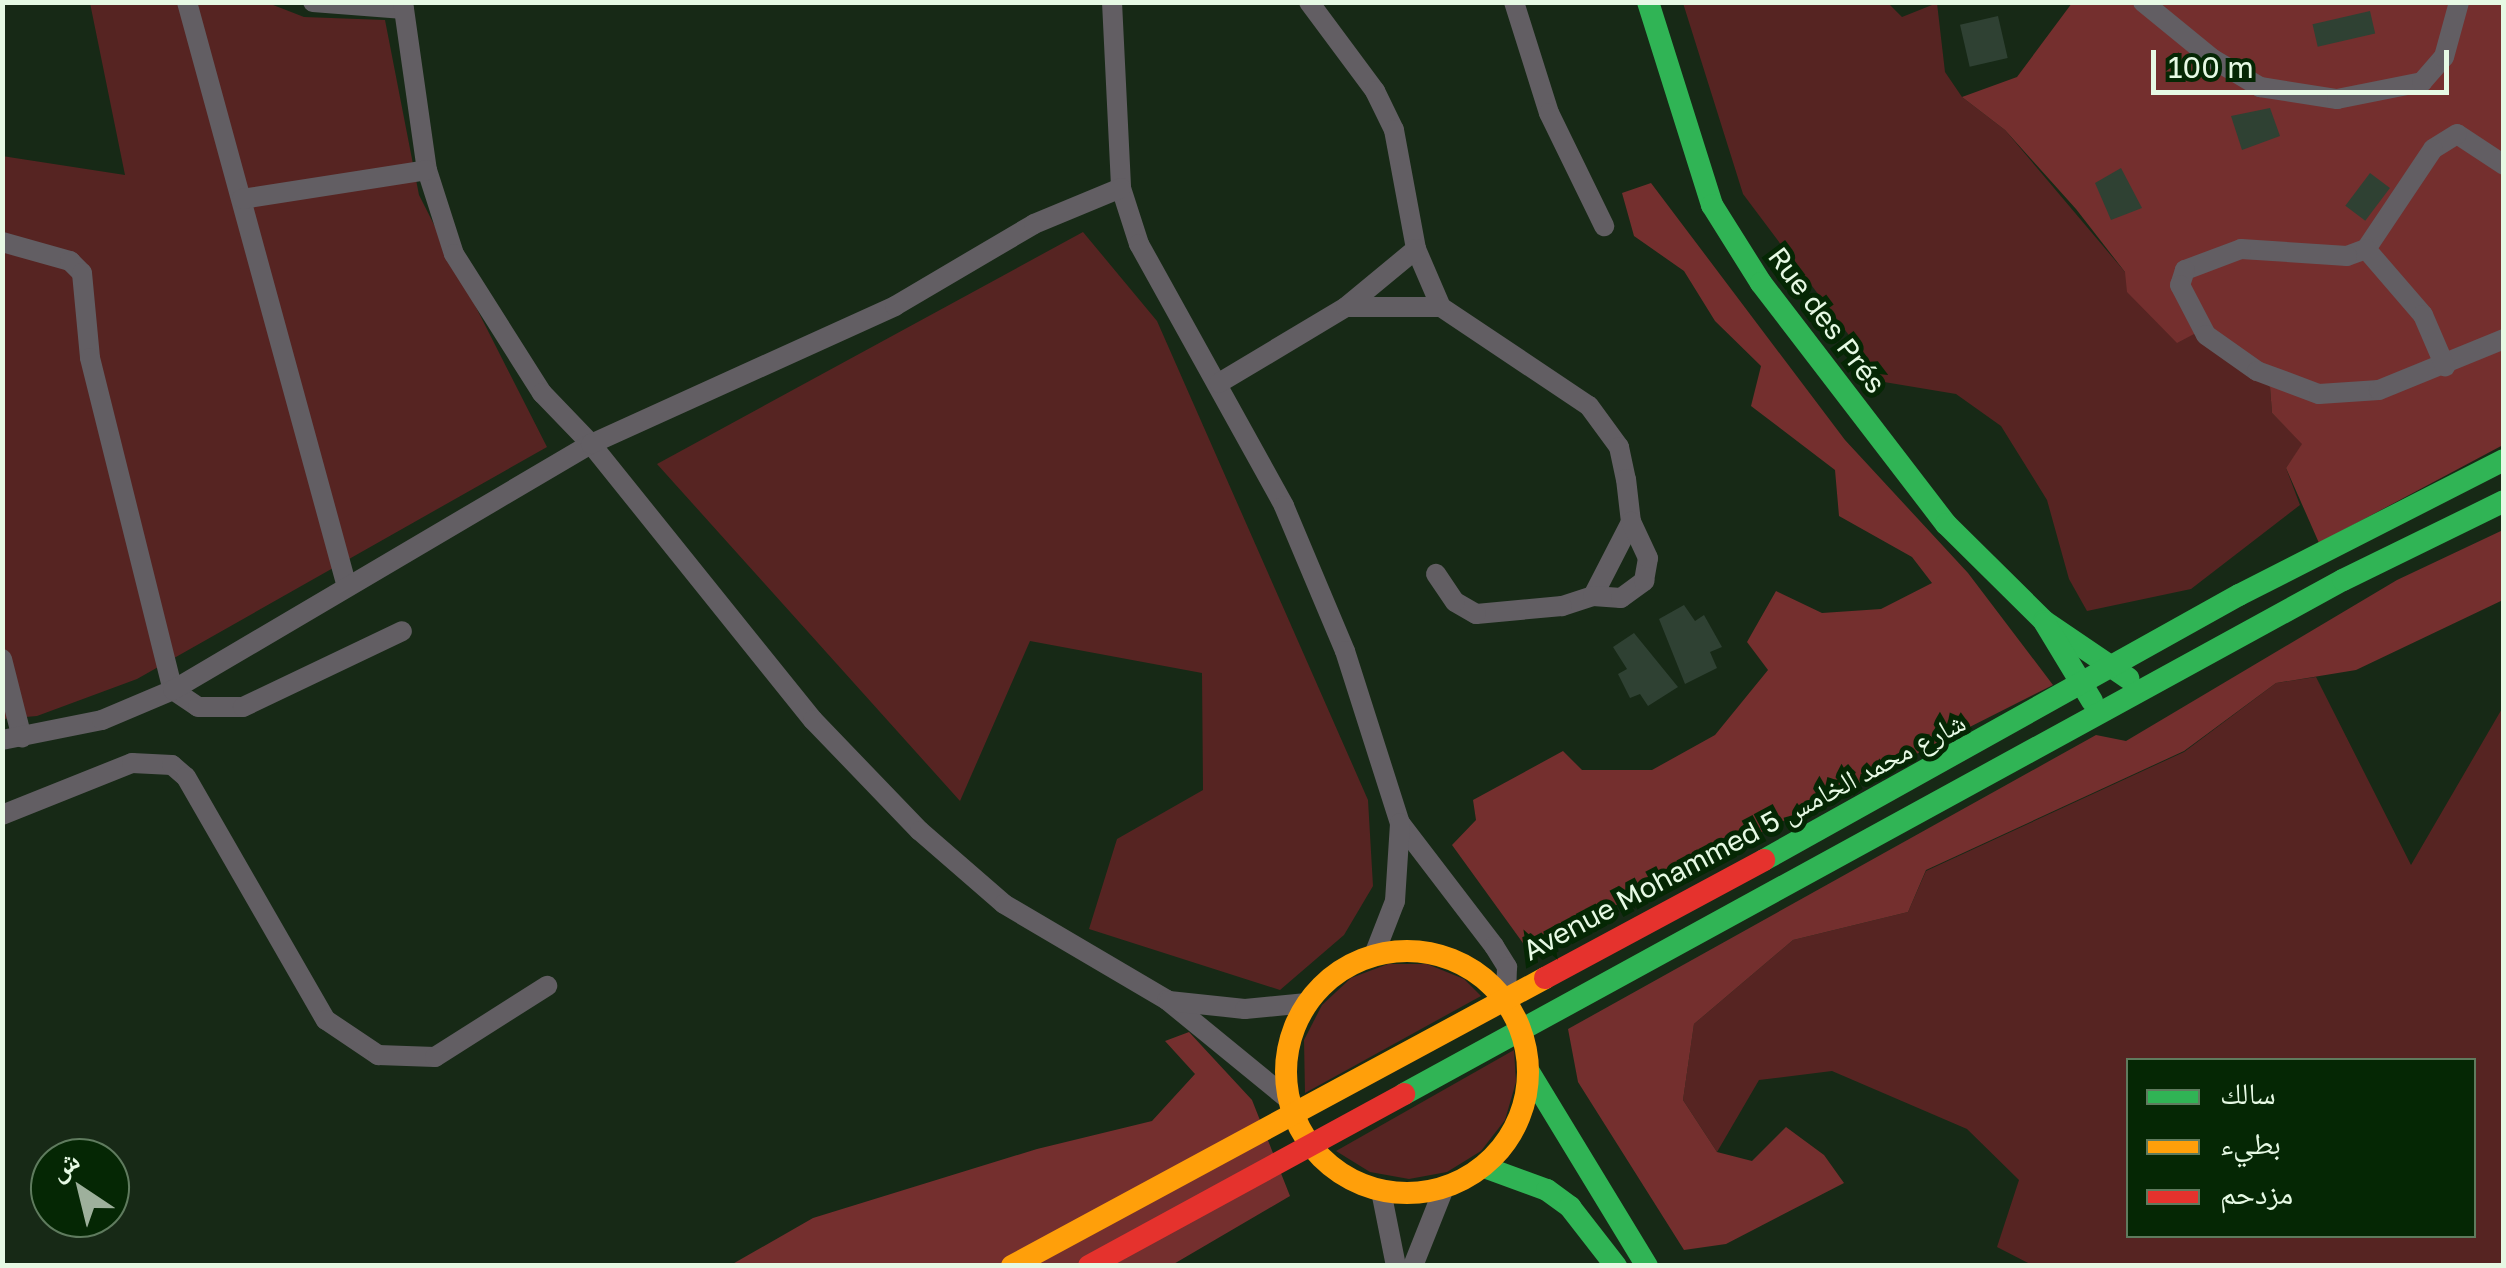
<!DOCTYPE html>
<html>
<head>
<meta charset="utf-8">
<style>
	body { margin:0 }
	#map { position:relative; width:2506px; height:1268px; overflow:hidden; background:#172916; font-family:"Golos Text","Noto Naskh Arabic",sans-serif }
	div>[style] { position:absolute }
	.green>* { inset:0; background:#562422 }
	.forest>* { inset:0; background:#742f2e }
	.building>* { inset:0; background:#2f4133; transform-origin:0 0 }
	.street>* { height:20px; margin:-10px; padding:0 10px; transform-origin:10px; border-radius:10px; background:#625e63 }
	.fast>* { height:22px; margin:-11px; padding:0 11px; transform-origin:11px; border-radius:11px; background:#30b455 }
	.slow>* { height:22px; margin:-11px; padding:0 11px; transform-origin:11px; border-radius:11px; background:#ff9f0a }
	.slow>.ring { margin:-11px; padding:0; box-sizing:content-box; background:none; border:22px solid #ff9f0a; border-radius:50% }
	.jam>* { height:22px; margin:-11px; padding:0 11px; transform-origin:11px; border-radius:11px; background:#e5322d }
	span { translate:-50% -50%; white-space:nowrap; text-align:center; line-height:1.15; -webkit-text-stroke:10px #052704; paint-order:stroke }
	.street-label { font-size:28px; color:#e6f9e4 }
	.frame { position:absolute; inset:0; border:5px solid #e6f9e4; pointer-events:none }
	.legend { position:absolute; left:2126px; top:1058px; width:350px; height:180px; box-sizing:border-box; background:#052704; border:2px solid #5f7b5e; margin:0; padding:12px 18px; list-style:none; font-size:30px; color:#e6f9e4 }
	.legend li { display:flex; align-items:center; gap:20px; height:50px }
	.legend b { width:50px; border:2px solid #5f7b5e }
	.north { position:absolute; left:30px; top:1138px; width:100px; height:100px; box-sizing:border-box; background:#052704; border:2px solid #5f7b5e; border-radius:50%; rotate:325deg; font-size:28px; font-weight:700; line-height:40px; text-align:center; color:#e6f9e4 }
	.north::after { content:''; display:block; margin:auto; width:35px; height:45px; background:#9eb09c; clip-path:polygon(50% 0,100% 100%,50% 72%,0 100%) }
	.scale { position:absolute; left:2151px; top:50px; width:298px; height:45px; box-sizing:border-box; border:5px solid #e6f9e4; border-top:0; padding-left:12px; font-size:30px; line-height:35px; white-space:nowrap; color:#e6f9e4; -webkit-text-stroke:8px #052704; paint-order:stroke }
</style>
</head>
<body>
<div id="map">
	<div class="green">
		<i style="clip-path:polygon(90px 3px,268px 3px,304px 17px,385px 20px,419px 195px,547px 447px,137px 679px,37px 716px,3px 719px,2px 156px,125px 175px)"></i>
		<i style="clip-path:polygon(1683px 3px,1888px 3px,1902px 17px,1937px 3px,1945px 72px,1962px 97px,2005px 130px,2125px 272px,2194px 334px,2270px 387px,2272px 413px,2303px 444px,2286px 468px,2300px 505px,2191px 589px,2087px 611px,2069px 579px,2047px 500px,2001px 426px,1956px 394px,1884px 382px,1743px 194px)"></i>
		<i style="clip-path:polygon(1083px 232px,1157px 321px,1368px 800px,1373px 886px,1344px 935px,1280px 990px,1089px 929px,1117px 839px,1203px 790px,1202px 673px,1030px 641px,960px 801px,657px 464px)"></i>
		<i style="clip-path:polygon(evenodd,2316px 677px,2411px 865px,2503px 707px,2503px 1265px,2032px 1265px,1997px 1247px,2019px 1180px,1967px 1129px,1832px 1071px,1759px 1080px,1717px 1152px,1683px 1100px,1694px 1024px,1793px 940px,1908px 912px,1926px 871px,2184px 752px,2276px 683px,2316px 677px,2128px 1060px,2474px 1060px,2474px 1236px,2128px 1236px,2128px 1060px)"></i>
		<i style="clip-path:polygon(1388px 964px,1427px 964px,1464px 979px,1481px 996px,1305px 1093px,1304px 1040px,1322px 1005px,1351px 978px)"></i>
		<i style="clip-path:polygon(1514px 1050px,1516px 1082px,1505px 1120px,1481px 1151px,1447px 1172px,1409px 1179px,1370px 1172px,1336px 1151px)"></i>
	</div>
	<div class="forest">
		<i style="clip-path:polygon(2072px 3px,2503px 3px,2503px 445px,2319px 543px,2286px 468px,2302px 444px,2272px 413px,2270px 387px,2194px 334px,2177px 343px,2127px 292px,2125px 272px,2076px 209px,2005px 130px,1962px 97px,2017px 77px)"></i>
		<i style="clip-path:polygon(1651px 183px,1845px 440px,1968px 573px,2053px 685px,1528px 950px,1452px 845px,1476px 820px,1473px 800px,1563px 751px,1582px 770px,1652px 770px,1715px 735px,1768px 670px,1747px 642px,1776px 591px,1822px 613px,1881px 609px,1932px 583px,1912px 557px,1839px 516px,1835px 470px,1751px 406px,1761px 366px,1715px 321px,1684px 271px,1634px 236px,1622px 193px)"></i>
		<i style="clip-path:polygon(2503px 530px,2503px 600px,2356px 670px,2276px 683px,2184px 751px,1926px 870px,1908px 912px,1793px 940px,1694px 1024px,1683px 1100px,1717px 1152px,1752px 1161px,1786px 1127px,1824px 1155px,1844px 1183px,1726px 1244px,1684px 1250px,1578px 1082px,1568px 1029px,2096px 735px,2126px 741px,2397px 580px)"></i>
		<i style="clip-path:polygon(1189px 1032px,1252px 1100px,1290px 1196px,1172px 1265px,729px 1266px,813px 1218px,1037px 1149px,1152px 1121px,1195px 1074px,1165px 1041px)"></i>
	</div>
	<div class="building">
		<i style="left:2370px;top:11px;width:23px;height:59px;rotate:77deg"></i>
		<i style="left:1998px;top:16px;width:43px;height:39px;rotate:77deg"></i>
		<i style="clip-path:polygon(2270px 108px,2280px 136px,2242px 150px,2231px 116px)"></i>
		<i style="clip-path:polygon(2121px 168px,2142px 208px,2111px 220px,2095px 183px)"></i>
		<i style="left:2370px;top:173px;width:25px;height:41px;rotate:37deg"></i>
		<i style="clip-path:polygon(1684px 605px,1695px 621px,1704px 615px,1722px 647px,1710px 652px,1717px 668px,1685px 684px,1659px 619px)"></i>
		<i style="clip-path:polygon(1634px 633px,1678px 687px,1648px 706px,1640px 694px,1630px 698px,1618px 674px,1627px 669px,1613px 647px)"></i>
	</div>
	<div class="street">
		<i style="left:187px;top:2px;width:606px;rotate:74.7deg"></i>
		<i style="left:313px;top:2px;width:91px;rotate:4.4deg"></i>
		<i style="left:403px;top:2px;width:170px;rotate:81.9deg"></i>
		<i style="left:427px;top:170px;width:88px;rotate:72.2deg"></i>
		<i style="left:454px;top:254px;width:165px;rotate:57.7deg"></i>
		<i style="left:542px;top:393px;width:71px;rotate:46.1deg"></i>
		<i style="left:591px;top:444px;width:354px;rotate:51.2deg"></i>
		<i style="left:813px;top:720px;width:154px;rotate:46.1deg"></i>
		<i style="left:920px;top:831px;width:111px;rotate:41deg"></i>
		<i style="left:1004px;top:904px;width:189px;rotate:30.5deg"></i>
		<i style="left:1167px;top:1000px;width:158px;rotate:39.3deg"></i>
		<i style="left:1112px;top:2px;width:186px;rotate:87.2deg"></i>
		<i style="left:1121px;top:188px;width:59px;rotate:72.2deg"></i>
		<i style="left:1139px;top:244px;width:299px;rotate:61deg"></i>
		<i style="left:1284px;top:506px;width:157px;rotate:67.2deg"></i>
		<i style="left:1345px;top:651px;width:181px;rotate:72.3deg"></i>
		<i style="left:1400px;top:823px;width:155px;rotate:52.6deg"></i>
		<i style="left:1494px;top:946px;width:25px;rotate:58deg"></i>
		<i style="left:1507px;top:967px;width:32px;rotate:92deg"></i>
		<i style="left:1309px;top:2px;width:111px;rotate:53.4deg"></i>
		<i style="left:1375px;top:91px;width:43px;rotate:64deg"></i>
		<i style="left:1394px;top:130px;width:121px;rotate:79.5deg"></i>
		<i style="left:1416px;top:249px;width:63px;rotate:66.7deg"></i>
		<i style="left:1441px;top:307px;width:178px;rotate:33.8deg"></i>
		<i style="left:1589px;top:406px;width:51px;rotate:53.8deg"></i>
		<i style="left:1619px;top:447px;width:33px;rotate:78deg"></i>
		<i style="left:1626px;top:479px;width:43px;rotate:83.4deg"></i>
		<i style="left:1631px;top:522px;width:83px;rotate:117.2deg"></i>
		<i style="left:1593px;top:596px;width:33px;rotate:162deg"></i>
		<i style="left:1562px;top:606px;width:86px;rotate:174.7deg"></i>
		<i style="left:1476px;top:614px;width:24px;rotate:-150deg"></i>
		<i style="left:1455px;top:602px;width:34px;rotate:-124deg"></i>
		<i style="left:1514px;top:2px;width:116px;rotate:72.5deg"></i>
		<i style="left:1549px;top:113px;width:126px;rotate:64deg"></i>
		<i style="left:2143px;top:2px;width:90px;rotate:39.2deg"></i>
		<i style="left:2213px;top:59px;width:55px;rotate:30.8deg"></i>
		<i style="left:2260px;top:87px;width:78px;rotate:8.9deg"></i>
		<i style="left:2337px;top:99px;width:87px;rotate:-11.3deg"></i>
		<i style="left:2422px;top:82px;width:33px;rotate:-49deg"></i>
		<i style="left:2444px;top:57px;width:57px;rotate:-74.7deg"></i>
		<i style="left:2504px;top:165px;width:56px;rotate:-146.6deg"></i>
		<i style="left:2457px;top:134px;width:28px;rotate:148deg"></i>
		<i style="left:2433px;top:149px;width:120px;rotate:123.8deg"></i>
		<i style="left:2366px;top:249px;width:20px;rotate:160deg"></i>
		<i style="left:2347px;top:256px;width:106px;rotate:-176.2deg"></i>
		<i style="left:2241px;top:249px;width:60px;rotate:159.4deg"></i>
		<i style="left:2185px;top:270px;width:16px;rotate:108deg"></i>
		<i style="left:2180px;top:285px;width:56px;rotate:62.5deg"></i>
		<i style="left:2206px;top:335px;width:62px;rotate:35.2deg"></i>
		<i style="left:2257px;top:371px;width:66px;rotate:20.4deg"></i>
		<i style="left:2319px;top:394px;width:60px;rotate:-3.8deg"></i>
		<i style="left:2379px;top:390px;width:135px;rotate:-22.2deg"></i>
		<i style="left:242px;top:199px;width:187px;rotate:-8.9deg"></i>
		<i style="left:2px;top:242px;width:71px;rotate:15.6deg"></i>
		<i style="left:70px;top:261px;width:17px;rotate:45deg"></i>
		<i style="left:82px;top:273px;width:85px;rotate:84.6deg"></i>
		<i style="left:90px;top:358px;width:342px;rotate:76deg"></i>
		<i style="left:173px;top:690px;width:30px;rotate:34deg"></i>
		<i style="left:198px;top:707px;width:45px"></i>
		<i style="left:243px;top:707px;width:176px;rotate:-25.5deg"></i>
		<i style="left:2366px;top:249px;width:87px;rotate:49.2deg"></i>
		<i style="left:2423px;top:315px;width:56px;rotate:66.7deg"></i>
		<i style="left:1346px;top:307px;width:91px;rotate:-39.6deg"></i>
		<i style="left:1219px;top:383px;width:148px;rotate:-30.9deg"></i>
		<i style="left:1346px;top:307px;width:95px"></i>
		<i style="left:1593px;top:596px;width:28px;rotate:4deg"></i>
		<i style="left:1621px;top:598px;width:29px;rotate:-36deg"></i>
		<i style="left:1644px;top:581px;width:23px;rotate:-80deg"></i>
		<i style="left:1648px;top:558px;width:40px;rotate:-115deg"></i>
		<i style="left:2px;top:659px;width:81px;rotate:75.8deg"></i>
		<i style="left:2px;top:740px;width:102px;rotate:-11.3deg"></i>
		<i style="left:102px;top:720px;width:77px;rotate:-22.9deg"></i>
		<i style="left:173px;top:690px;width:485px;rotate:-30.5deg"></i>
		<i style="left:591px;top:444px;width:334px;rotate:-24.4deg"></i>
		<i style="left:895px;top:306px;width:161px;rotate:-30.5deg"></i>
		<i style="left:1034px;top:224px;width:94px;rotate:-22.5deg"></i>
		<i style="left:2px;top:815px;width:140px;rotate:-21.8deg"></i>
		<i style="left:132px;top:763px;width:40px;rotate:2.9deg"></i>
		<i style="left:172px;top:765px;width:18px;rotate:41deg"></i>
		<i style="left:186px;top:777px;width:280px;rotate:60.1deg"></i>
		<i style="left:326px;top:1020px;width:63px;rotate:33.9deg"></i>
		<i style="left:378px;top:1055px;width:57px;rotate:2deg"></i>
		<i style="left:435px;top:1057px;width:133px;rotate:-32.4deg"></i>
		<i style="left:1374px;top:955px;width:58px;rotate:-68.7deg"></i>
		<i style="left:1395px;top:901px;width:78px;rotate:-86.3deg"></i>
		<i style="left:1169px;top:1001px;width:76px;rotate:6deg"></i>
		<i style="left:1245px;top:1009px;width:62px;rotate:-5.5deg"></i>
		<i style="left:1381px;top:1191px;width:76px;rotate:78.7deg"></i>
		<i style="left:1413px;top:1266px;width:84px;rotate:-68.3deg"></i>
	</div>
	<div class="fast">
		<i style="left:1648px;top:2px;width:213px;rotate:72.5deg"></i>
		<i style="left:1712px;top:205px;width:92px;rotate:57.9deg"></i>
		<i style="left:1761px;top:283px;width:304px;rotate:52.5deg"></i>
		<i style="left:1946px;top:524px;width:138px;rotate:44.7deg"></i>
		<i style="left:2044px;top:621px;width:102px;rotate:34.2deg"></i>
		<i style="left:2045px;top:623px;width:91px;rotate:58.9deg"></i>
		<i style="left:1764px;top:860px;width:544px;rotate:-29.16deg"></i>
		<i style="left:2239px;top:595px;width:297px;rotate:-27deg"></i>
		<i style="left:1529px;top:1072px;width:227px;rotate:58.7deg"></i>
		<i style="left:1404px;top:1094px;width:1070px;rotate:-28.7deg"></i>
		<i style="left:2343px;top:580px;width:179px;rotate:-26.1deg"></i>
		<i style="left:1484px;top:1167px;width:67px;rotate:20.1deg"></i>
		<i style="left:1547px;top:1190px;width:29px;rotate:36deg"></i>
		<i style="left:1570px;top:1207px;width:75px;rotate:52.1deg"></i>
	</div>
	<div class="slow">
		<i class="ring" style="left:1286px;top:951px;width:220px;height:220px"></i>
		<i style="left:1012px;top:1266px;width:606px;rotate:-28.38deg"></i>
	</div>
	<div class="jam">
		<i style="left:1545px;top:978px;width:249px;rotate:-28.3deg"></i>
		<i style="left:1089px;top:1266px;width:359px;rotate:-28.6deg"></i>
	</div>
	<div class="street-label">
		<span style="left:1827px;top:320px;rotate:53deg">Rue des Prés</span>
		<span style="left:1744px;top:836px;rotate:-28deg">Avenue Mohammed 5 شارع محمد الخامس</span>
	</div>
	<div class="frame"></div>
	<ul class="legend">
	<li><b style="height:12px;background:#30b455"></b>سالك</li>
	<li><b style="height:12px;background:#ff9f0a"></b>بطيء</li>
	<li><b style="height:12px;background:#e5322d"></b>مزدحم</li>
	</ul>
	<div class="north">ش</div>
	<div class="scale">100 m</div>
</div>
</body>
</html>
